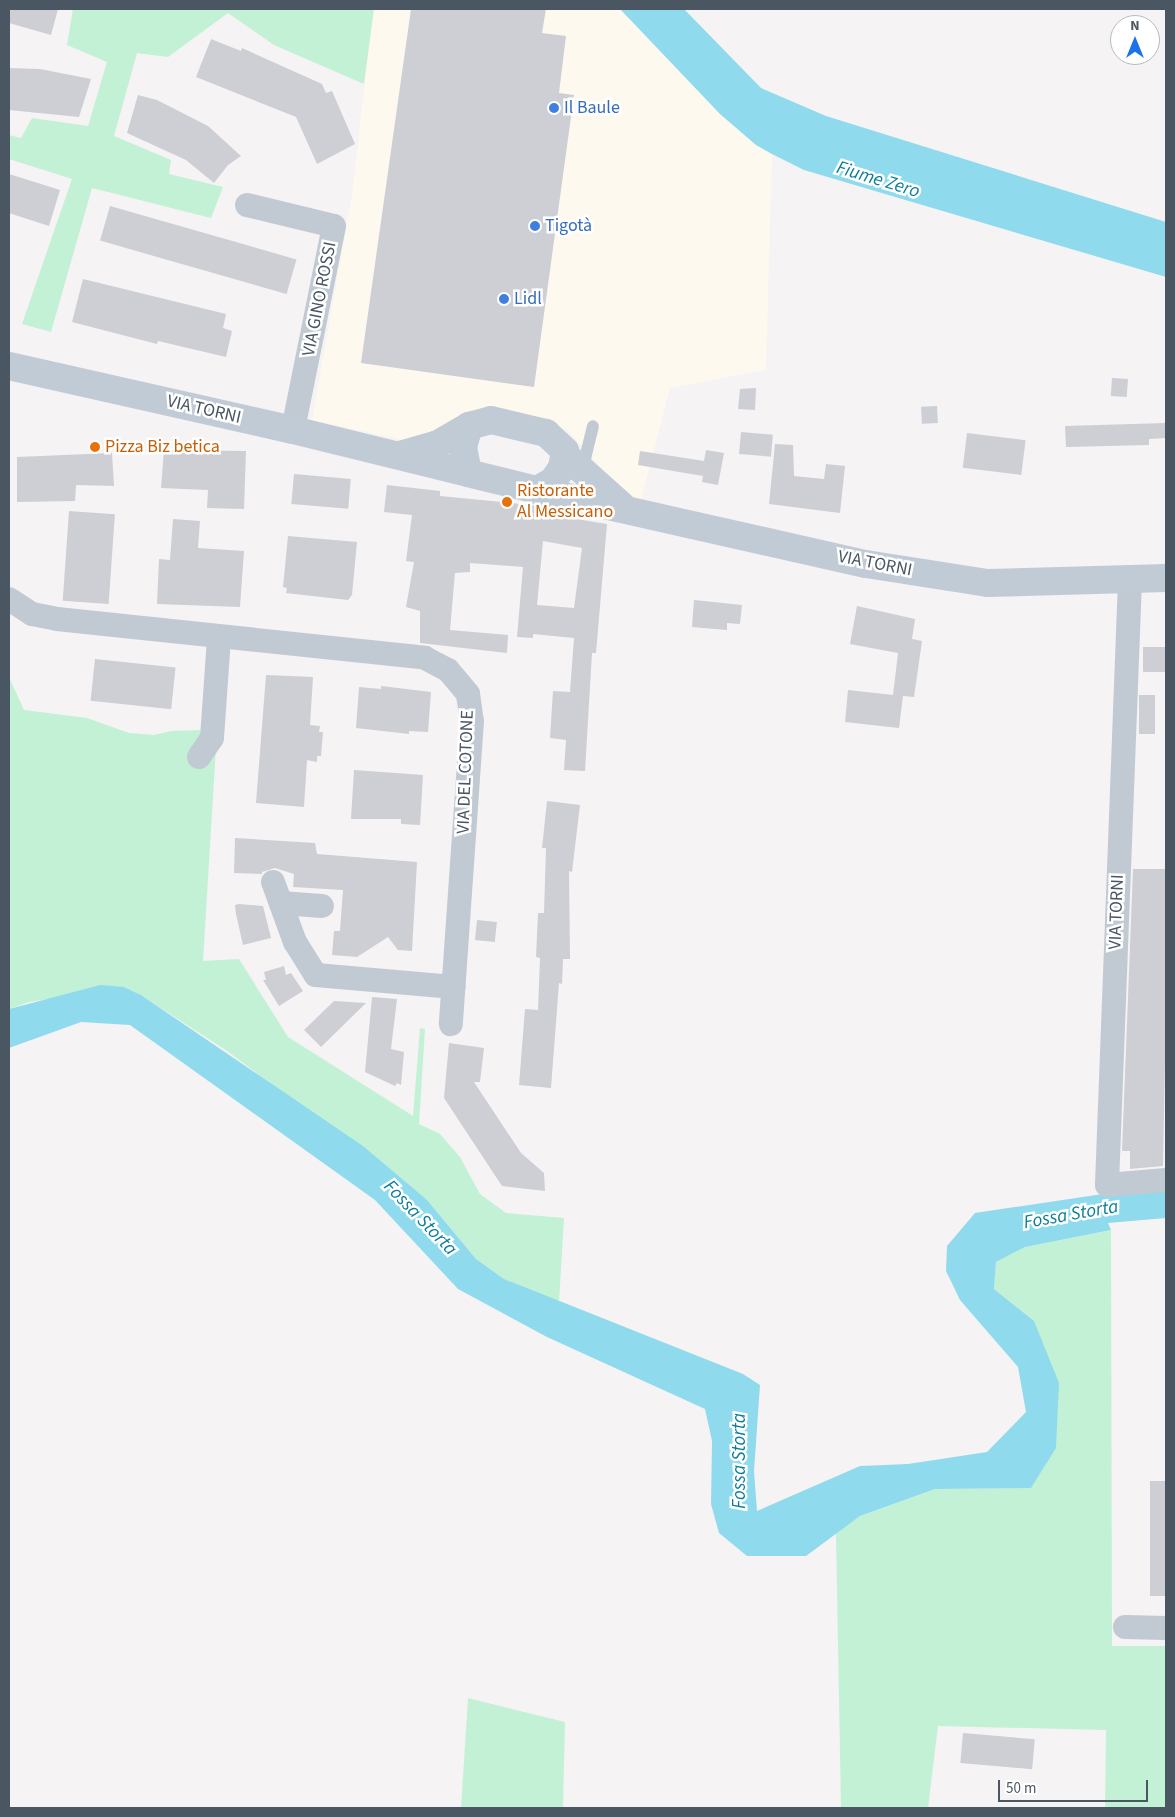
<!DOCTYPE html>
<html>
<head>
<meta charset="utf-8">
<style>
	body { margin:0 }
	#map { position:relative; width:1175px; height:1817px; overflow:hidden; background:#f5f3f3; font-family:"Source Sans 3",sans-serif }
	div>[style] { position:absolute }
	.commercial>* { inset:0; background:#fdf9ef }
	.green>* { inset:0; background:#c3f1d5 }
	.water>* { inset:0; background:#90daee }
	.building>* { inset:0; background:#cdcfd5; transform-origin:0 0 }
	.lane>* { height:12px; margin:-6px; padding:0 6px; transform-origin:6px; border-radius:6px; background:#c1cad2 }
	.street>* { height:24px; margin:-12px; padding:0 12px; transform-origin:12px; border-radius:12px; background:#c1cad2 }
	.secondary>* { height:28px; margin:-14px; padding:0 14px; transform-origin:14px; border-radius:14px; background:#c1cbd6 }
	.dots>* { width:14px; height:14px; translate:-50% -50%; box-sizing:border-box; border:2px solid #fff; border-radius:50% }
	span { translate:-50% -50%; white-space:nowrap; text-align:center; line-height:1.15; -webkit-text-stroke:5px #fff; paint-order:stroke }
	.shop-label { font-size:18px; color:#366cbe }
	.left { translate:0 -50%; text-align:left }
	.street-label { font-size:18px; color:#4a5661 }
	.food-label { font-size:18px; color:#c56008 }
	.water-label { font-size:19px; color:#0c7c9b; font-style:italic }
	.frame { position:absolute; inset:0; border:10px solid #4a5661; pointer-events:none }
	.north { position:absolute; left:1110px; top:15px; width:50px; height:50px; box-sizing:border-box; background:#fff; border:1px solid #b7bbc0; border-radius:50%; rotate:0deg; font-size:14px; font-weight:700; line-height:20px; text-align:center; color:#4a5661 }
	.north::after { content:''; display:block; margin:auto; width:18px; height:22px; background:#1a73e8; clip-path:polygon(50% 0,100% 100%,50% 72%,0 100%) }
	.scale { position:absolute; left:998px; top:1780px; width:150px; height:22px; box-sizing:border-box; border:2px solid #4a5661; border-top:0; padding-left:6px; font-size:15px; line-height:18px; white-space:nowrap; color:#4a5661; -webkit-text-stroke:4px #fff; paint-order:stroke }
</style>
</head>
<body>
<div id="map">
	<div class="commercial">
		<i style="clip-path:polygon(373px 9px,620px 9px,720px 114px,756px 145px,772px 154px,766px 370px,670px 388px,641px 500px,620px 489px,567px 430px,495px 408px,411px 442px,312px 420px,352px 195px)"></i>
	</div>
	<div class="green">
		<i style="clip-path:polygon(73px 9px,374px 9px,364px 84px,274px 45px,228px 13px,168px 57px,137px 53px,114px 136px,171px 160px,169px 174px,223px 187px,211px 218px,92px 188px,51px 332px,22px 324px,72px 179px,9px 159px,9px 135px,21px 138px,32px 118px,88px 126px,107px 62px,67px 45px)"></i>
		<i style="clip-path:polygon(9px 677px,24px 710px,87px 718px,129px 733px,154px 735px,171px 731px,203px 730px,216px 747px,203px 961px,239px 959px,288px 1037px,413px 1116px,420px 1028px,425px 1029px,419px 1124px,440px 1134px,460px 1157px,480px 1194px,506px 1213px,564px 1218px,559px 1302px,504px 1279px,476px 1259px,427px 1200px,227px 1051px,141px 995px,124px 987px,29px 1002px,9px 1009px)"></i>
		<i style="clip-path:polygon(1111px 1230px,1112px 1646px,1166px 1646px,1166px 1808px,1105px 1808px,1106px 1730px,938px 1726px,928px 1808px,841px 1808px,836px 1533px,860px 1516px,935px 1489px,1031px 1488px,1034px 1321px,994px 1289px,996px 1262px,1025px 1247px)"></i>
		<i style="clip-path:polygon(468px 1698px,565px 1722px,563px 1808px,461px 1808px)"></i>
	</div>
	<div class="water">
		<i style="clip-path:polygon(620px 9px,684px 9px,761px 88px,826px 116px,1166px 222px,1166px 277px,804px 170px,772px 154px,756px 145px,720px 114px)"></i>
		<i style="clip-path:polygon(100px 985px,124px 987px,141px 995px,363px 1146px,427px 1200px,476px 1259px,504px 1279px,743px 1374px,760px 1385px,754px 1471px,757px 1511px,860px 1466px,908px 1464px,987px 1452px,1026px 1412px,1018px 1367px,960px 1300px,946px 1271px,947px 1246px,975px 1213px,1116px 1192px,1166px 1189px,1166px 1218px,1108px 1223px,1111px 1230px,1025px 1247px,996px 1262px,994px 1289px,1034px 1321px,1059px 1383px,1056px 1448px,1031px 1488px,935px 1489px,860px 1516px,806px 1556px,747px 1556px,719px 1533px,711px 1504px,712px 1441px,705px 1409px,547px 1337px,458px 1289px,375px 1200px,130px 1025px,81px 1022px,9px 1048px,9px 1009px)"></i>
	</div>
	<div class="building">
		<i style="clip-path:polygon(9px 9px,58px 9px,51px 35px,9px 23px)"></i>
		<i style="clip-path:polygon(411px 9px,546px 9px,542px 33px,566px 36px,559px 93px,574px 95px,534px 387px,361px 363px)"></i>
		<i style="clip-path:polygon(211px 39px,241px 51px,242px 48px,322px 84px,326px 93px,332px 91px,355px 144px,317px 164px,296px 117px,196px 77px)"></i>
		<i style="clip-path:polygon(9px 68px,40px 69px,91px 79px,79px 117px,9px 110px)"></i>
		<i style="clip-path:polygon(138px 95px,157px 100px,208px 126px,241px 156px,228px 165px,214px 183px,186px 160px,127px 133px)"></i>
		<i style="clip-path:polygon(9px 174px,60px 190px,49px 226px,9px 213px)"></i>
		<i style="left:110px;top:206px;width:194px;height:36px;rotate:16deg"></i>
		<i style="clip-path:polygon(83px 279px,226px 314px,223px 328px,232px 331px,226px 357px,158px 341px,157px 344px,72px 322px)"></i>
		<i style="left:1112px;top:378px;width:16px;height:18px;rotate:4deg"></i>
		<i style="clip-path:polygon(756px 388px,755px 410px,738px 409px,740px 389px)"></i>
		<i style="left:937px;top:406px;width:17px;height:16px;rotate:87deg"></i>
		<i style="clip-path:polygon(1166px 423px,1166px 438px,1149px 439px,1149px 445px,1066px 447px,1065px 426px)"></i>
		<i style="left:741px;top:432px;width:32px;height:22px;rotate:5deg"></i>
		<i style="left:967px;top:433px;width:59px;height:35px;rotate:7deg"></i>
		<i style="clip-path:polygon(775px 444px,793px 445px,794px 476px,824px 479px,826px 464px,845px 466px,840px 513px,769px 504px)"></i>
		<i style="clip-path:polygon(164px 450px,246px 451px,244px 509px,207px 508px,208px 490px,161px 488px)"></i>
		<i style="clip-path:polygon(706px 450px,724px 453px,718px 485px,702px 482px,703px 476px,638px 465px,640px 451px,704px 461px)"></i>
		<i style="clip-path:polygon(112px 453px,114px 486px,76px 485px,75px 501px,17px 502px,17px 457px)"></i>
		<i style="left:294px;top:474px;width:57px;height:30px;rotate:5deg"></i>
		<i style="clip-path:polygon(evenodd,387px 485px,440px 491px,440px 496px,532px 505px,541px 507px,540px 513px,607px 524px,596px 653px,592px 653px,585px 771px,564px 770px,566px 740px,550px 738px,553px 691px,570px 692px,574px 638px,533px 634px,533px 638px,517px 637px,523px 567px,470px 563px,470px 572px,455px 573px,450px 630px,508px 635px,507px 653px,420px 643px,420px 611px,406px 607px,414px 562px,406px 561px,412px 515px,384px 512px,387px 485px,543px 541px,582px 548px,574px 608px,537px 605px,543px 541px)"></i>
		<i style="left:69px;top:511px;width:46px;height:90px;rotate:4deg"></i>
		<i style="clip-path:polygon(173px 519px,200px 521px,198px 548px,244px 551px,240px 607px,157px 604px,159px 559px,170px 560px)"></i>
		<i style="clip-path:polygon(288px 536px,357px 542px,352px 595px,348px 600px,286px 593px,287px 588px,283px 587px)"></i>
		<i style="clip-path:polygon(694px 600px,742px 605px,740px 624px,727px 623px,727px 630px,692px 627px)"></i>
		<i style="clip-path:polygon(857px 606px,915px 619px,912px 639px,922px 641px,914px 697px,903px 696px,899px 728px,845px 722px,848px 690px,893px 695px,898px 653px,850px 644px)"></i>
		<i style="left:1166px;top:647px;width:25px;height:23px;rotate:90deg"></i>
		<i style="left:95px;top:659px;width:81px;height:42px;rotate:6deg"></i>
		<i style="clip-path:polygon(266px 675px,313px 677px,310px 725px,320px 726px,319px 732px,323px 732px,321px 756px,317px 756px,317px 762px,307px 760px,304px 807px,256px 803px)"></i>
		<i style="clip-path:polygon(381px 686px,431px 692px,428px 732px,409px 731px,409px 734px,356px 728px,359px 687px,381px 689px)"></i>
		<i style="left:1139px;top:695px;width:16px;height:39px"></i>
		<i style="clip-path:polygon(354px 770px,423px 775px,420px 825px,401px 824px,401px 819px,351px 819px)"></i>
		<i style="clip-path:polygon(547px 801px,580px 805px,572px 872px,569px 871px,570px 959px,563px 959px,562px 984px,559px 983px,551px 1088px,519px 1085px,525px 1009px,538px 1010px,540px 958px,536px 957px,538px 913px,544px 913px,546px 848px,542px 848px)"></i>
		<i style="clip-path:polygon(235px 838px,315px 843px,317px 854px,417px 862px,412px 951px,398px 950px,388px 937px,357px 957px,332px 955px,334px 931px,340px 931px,343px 890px,293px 887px,294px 874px,275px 868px,262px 872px,262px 874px,234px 873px)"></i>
		<i style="clip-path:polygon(1133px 869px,1166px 869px,1166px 1009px,1163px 1166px,1130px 1169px,1130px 1151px,1122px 1151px)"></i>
		<i style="clip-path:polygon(239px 904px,263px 906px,271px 938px,243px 945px,236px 914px,235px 905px)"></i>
		<i style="left:477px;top:920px;width:20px;height:20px;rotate:6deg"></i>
		<i style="clip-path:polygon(284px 966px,286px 975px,291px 973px,303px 991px,279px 1006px,263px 980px,266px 980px,264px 972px)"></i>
		<i style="clip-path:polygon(372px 997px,397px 999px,391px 1049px,404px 1052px,401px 1085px,397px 1083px,395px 1086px,365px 1072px)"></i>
		<i style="clip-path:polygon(334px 1001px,366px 1003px,321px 1047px,304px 1030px)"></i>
		<i style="clip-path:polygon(449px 1043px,484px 1048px,480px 1082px,474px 1082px,521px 1153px,544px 1173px,545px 1191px,502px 1186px,444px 1098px)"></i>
		<i style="left:1150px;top:1481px;width:16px;height:115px"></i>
		<i style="left:963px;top:1733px;width:72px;height:30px;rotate:5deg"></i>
	</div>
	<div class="lane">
		<i style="left:582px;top:471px;width:46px;rotate:-76.3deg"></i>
	</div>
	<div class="street">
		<i style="left:247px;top:205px;width:89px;rotate:13.6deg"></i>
		<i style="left:334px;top:226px;width:208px;rotate:101.4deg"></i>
		<i style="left:1130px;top:580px;width:605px;rotate:92.18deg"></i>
		<i style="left:1107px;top:1185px;width:59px;rotate:-4.8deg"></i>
		<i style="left:9px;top:599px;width:27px;rotate:33deg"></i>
		<i style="left:32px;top:614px;width:25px;rotate:11deg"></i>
		<i style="left:57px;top:619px;width:370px;rotate:6deg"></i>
		<i style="left:425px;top:658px;width:26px;rotate:28deg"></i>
		<i style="left:448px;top:670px;width:31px;rotate:50deg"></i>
		<i style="left:468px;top:694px;width:27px;rotate:82deg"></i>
		<i style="left:472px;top:721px;width:304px;rotate:94deg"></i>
		<i style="left:199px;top:757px;width:23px;rotate:-56deg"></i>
		<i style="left:212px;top:738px;width:101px;rotate:-86deg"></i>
		<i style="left:273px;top:882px;width:64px;rotate:69.9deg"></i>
		<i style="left:295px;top:942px;width:39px;rotate:58deg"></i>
		<i style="left:316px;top:975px;width:138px;rotate:5deg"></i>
		<i style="left:281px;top:903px;width:41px;rotate:4.2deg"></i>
		<i style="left:1125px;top:1627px;width:41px;rotate:1.4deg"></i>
	</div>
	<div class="secondary">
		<i style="left:9px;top:366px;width:291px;rotate:12.7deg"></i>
		<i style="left:293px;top:430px;width:180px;rotate:13.8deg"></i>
		<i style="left:491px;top:420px;width:57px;rotate:13.3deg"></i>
		<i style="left:546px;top:433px;width:26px;rotate:43deg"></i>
		<i style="left:565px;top:451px;width:17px;rotate:100deg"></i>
		<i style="left:562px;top:468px;width:16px;rotate:125deg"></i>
		<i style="left:553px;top:481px;width:18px;rotate:151deg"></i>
		<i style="left:537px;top:490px;width:71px;rotate:-166.2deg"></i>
		<i style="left:468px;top:473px;width:26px;rotate:-101deg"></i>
		<i style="left:463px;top:447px;width:22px;rotate:-74deg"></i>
		<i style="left:469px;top:426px;width:23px;rotate:-15deg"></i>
		<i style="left:400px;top:455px;width:37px;rotate:-16deg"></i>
		<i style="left:436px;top:445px;width:38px;rotate:-30deg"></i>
		<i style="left:565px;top:455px;width:75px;rotate:41.8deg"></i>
		<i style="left:537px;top:490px;width:337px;rotate:12.7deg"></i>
		<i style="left:866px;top:564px;width:123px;rotate:8.9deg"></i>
		<i style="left:988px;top:583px;width:178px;rotate:-1.6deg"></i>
	</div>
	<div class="dots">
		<i style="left:554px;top:108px;background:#3f7fe0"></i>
		<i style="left:535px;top:226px;background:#3f7fe0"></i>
		<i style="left:504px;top:299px;background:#3f7fe0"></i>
		<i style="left:95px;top:447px;background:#e8710a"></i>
		<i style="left:507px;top:502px;background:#e8710a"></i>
	</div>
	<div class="shop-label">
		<span class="left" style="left:564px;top:108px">Il Baule</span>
		<span class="left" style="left:545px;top:226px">Tigotà</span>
		<span class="left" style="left:514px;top:299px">Lidl</span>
	</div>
	<div class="street-label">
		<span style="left:320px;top:299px;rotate:-79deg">VIA GINO ROSSI</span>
		<span style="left:204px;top:410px;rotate:13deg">VIA TORNI</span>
		<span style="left:875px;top:564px;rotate:11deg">VIA TORNI</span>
		<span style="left:466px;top:772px;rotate:-88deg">VIA DEL COTONE</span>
		<span style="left:1117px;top:912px;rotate:-88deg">VIA TORNI</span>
	</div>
	<div class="food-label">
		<span class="left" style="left:105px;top:447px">Pizza Biz betica</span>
		<span class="left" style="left:517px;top:502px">Ristorante<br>Al Messicano</span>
	</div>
	<div class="water-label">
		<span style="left:878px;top:180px;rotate:17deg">Fiume Zero</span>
		<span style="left:1071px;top:1215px;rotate:-10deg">Fossa Storta</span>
		<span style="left:420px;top:1218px;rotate:46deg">Fossa Storta</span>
		<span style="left:740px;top:1461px;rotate:-90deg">Fossa Storta</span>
	</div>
	<div class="frame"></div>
	<div class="north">N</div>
	<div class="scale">50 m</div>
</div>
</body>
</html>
